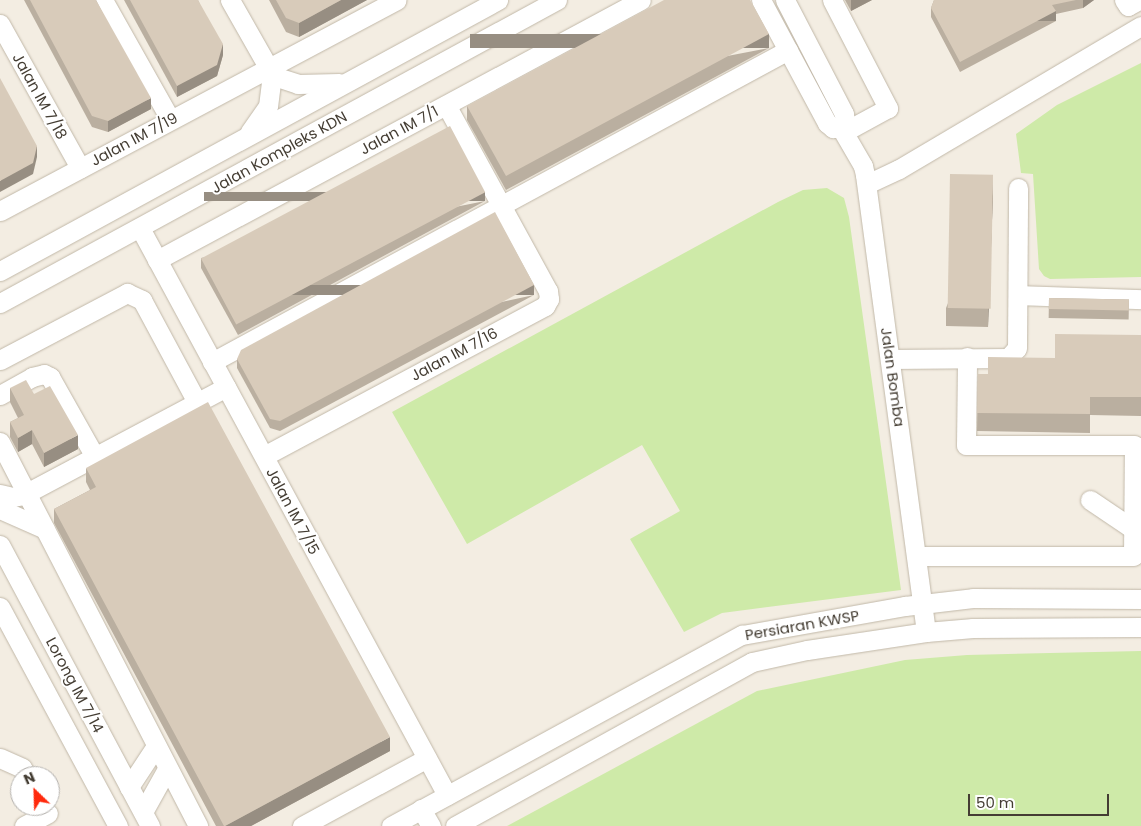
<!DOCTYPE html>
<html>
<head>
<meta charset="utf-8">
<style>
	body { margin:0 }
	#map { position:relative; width:1141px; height:826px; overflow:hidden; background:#f3ede2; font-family:Poppins,sans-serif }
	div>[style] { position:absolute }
	.green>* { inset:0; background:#ceeaa8 }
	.roads { filter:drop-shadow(0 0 1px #c1b8a8) drop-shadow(0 0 1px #c1b8a8) }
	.minor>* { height:19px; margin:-9.5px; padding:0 9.5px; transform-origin:9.5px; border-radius:9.5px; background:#fff }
	.wall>* { inset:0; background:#baafa0; transform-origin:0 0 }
	.shaded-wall>* { inset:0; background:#978e82; transform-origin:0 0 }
	.building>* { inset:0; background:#d8cbba; transform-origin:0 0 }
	span { translate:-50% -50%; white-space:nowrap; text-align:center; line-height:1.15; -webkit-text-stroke:4px #fff; paint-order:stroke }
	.street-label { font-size:15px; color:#443d33 }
	.north { position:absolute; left:10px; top:766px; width:50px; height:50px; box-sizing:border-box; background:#fff; border:1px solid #b4b1ad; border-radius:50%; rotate:336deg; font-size:14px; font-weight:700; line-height:20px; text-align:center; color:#443d33 }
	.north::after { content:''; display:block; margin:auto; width:18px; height:22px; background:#ff2a0d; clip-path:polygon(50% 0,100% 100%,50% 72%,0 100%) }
	.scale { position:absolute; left:968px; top:794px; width:141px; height:22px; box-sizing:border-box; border:2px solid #443d33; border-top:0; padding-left:6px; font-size:15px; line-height:18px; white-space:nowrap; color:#443d33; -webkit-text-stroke:4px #fff; paint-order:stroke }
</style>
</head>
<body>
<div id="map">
	<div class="green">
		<i style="clip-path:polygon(1141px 63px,1141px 277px,1050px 279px,1044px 276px,1039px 269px,1033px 174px,1021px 173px,1016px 134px,1057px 105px)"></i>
		<i style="clip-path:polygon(827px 188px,844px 198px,849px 217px,901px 590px,722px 613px,684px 632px,630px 539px,680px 511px,642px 445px,467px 544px,392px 412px,778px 202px,803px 190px)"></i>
		<i style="clip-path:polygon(1141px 651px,1141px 826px,507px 826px,757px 691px,905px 660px,967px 655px)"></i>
	</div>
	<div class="roads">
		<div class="minor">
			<i style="left:103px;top:0;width:137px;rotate:60.6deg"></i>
			<i style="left:230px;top:0;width:77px;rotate:60.4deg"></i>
			<i style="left:268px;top:67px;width:15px;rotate:79deg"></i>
			<i style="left:271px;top:82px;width:24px;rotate:97deg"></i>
			<i style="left:268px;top:106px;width:32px;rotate:125deg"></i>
			<i style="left:761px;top:0;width:140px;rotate:61.8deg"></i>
			<i style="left:827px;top:123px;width:8px;rotate:40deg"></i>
			<i style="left:833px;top:128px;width:8px"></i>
			<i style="left:785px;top:0;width:128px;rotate:62.6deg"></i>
			<i style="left:844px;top:114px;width:8px;rotate:83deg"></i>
			<i style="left:845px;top:122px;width:7px;rotate:124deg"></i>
			<i style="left:832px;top:0;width:122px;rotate:62.6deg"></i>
			<i style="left:888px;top:108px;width:50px;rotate:151.4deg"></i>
			<i style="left:1124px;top:0;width:7px;rotate:56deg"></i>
			<i style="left:1128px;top:6px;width:13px;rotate:-29deg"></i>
			<i style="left:0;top:24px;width:165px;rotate:60.9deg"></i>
			<i style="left:268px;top:67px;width:16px;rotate:43deg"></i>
			<i style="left:280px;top:78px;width:19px;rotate:18deg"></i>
			<i style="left:298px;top:84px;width:41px;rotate:-1.4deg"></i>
			<i style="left:841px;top:128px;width:44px;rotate:59.9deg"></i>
			<i style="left:863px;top:166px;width:9px;rotate:77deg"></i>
			<i style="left:865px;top:175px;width:461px;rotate:82.4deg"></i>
			<i style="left:867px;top:184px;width:35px;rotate:-25deg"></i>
			<i style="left:899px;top:169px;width:281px;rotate:-30.6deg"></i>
			<i style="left:0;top:211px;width:449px;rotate:-28deg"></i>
			<i style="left:140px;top:228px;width:645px;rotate:61.57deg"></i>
			<i style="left:157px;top:260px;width:549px;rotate:-28.24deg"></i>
			<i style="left:0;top:271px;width:567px;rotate:-28.55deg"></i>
			<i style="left:1018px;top:295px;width:123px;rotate:1.9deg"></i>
			<i style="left:0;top:303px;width:634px;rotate:-28.55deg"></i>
			<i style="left:890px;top:359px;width:118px;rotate:-0.5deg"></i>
			<i style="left:1008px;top:358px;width:13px;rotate:-48deg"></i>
			<i style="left:1017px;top:348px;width:160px;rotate:-89.6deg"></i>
			<i style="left:0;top:360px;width:144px;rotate:-27.8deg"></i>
			<i style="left:127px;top:293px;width:17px;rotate:25deg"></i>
			<i style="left:142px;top:300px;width:116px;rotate:61.7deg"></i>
			<i style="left:212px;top:362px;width:655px;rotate:-28.44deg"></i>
			<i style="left:0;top:395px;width:37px;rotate:-29deg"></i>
			<i style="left:32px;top:377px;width:12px;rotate:-14deg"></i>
			<i style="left:44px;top:374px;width:7px;rotate:27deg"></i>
			<i style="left:50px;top:377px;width:92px;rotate:60.6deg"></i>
			<i style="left:0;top:442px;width:432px;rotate:62.7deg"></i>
			<i style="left:264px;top:456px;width:319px;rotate:-28.1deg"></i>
			<i style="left:545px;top:306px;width:8px;rotate:-60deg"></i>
			<i style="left:549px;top:299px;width:8px;rotate:-97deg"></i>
			<i style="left:548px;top:291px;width:212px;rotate:-118.7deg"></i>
			<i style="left:0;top:494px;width:13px;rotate:13deg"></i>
			<i style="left:13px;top:497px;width:10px;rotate:-11deg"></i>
			<i style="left:23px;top:495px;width:230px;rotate:-28deg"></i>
			<i style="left:1090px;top:500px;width:52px;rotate:34deg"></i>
			<i style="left:0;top:509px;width:49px;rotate:24deg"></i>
			<i style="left:0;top:545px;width:319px;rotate:61.9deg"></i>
			<i style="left:917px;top:556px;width:216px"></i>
			<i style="left:1133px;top:556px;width:111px;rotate:-89.5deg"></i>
			<i style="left:1134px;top:445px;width:168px;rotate:180deg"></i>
			<i style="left:966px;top:445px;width:88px;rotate:-89.3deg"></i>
			<i style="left:0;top:607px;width:249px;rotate:61.7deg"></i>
			<i style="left:0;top:758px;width:24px;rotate:24deg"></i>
			<i style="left:22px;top:768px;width:9px;rotate:58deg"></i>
			<i style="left:129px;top:787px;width:49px;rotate:-56.6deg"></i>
			<i style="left:421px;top:809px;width:20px;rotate:60deg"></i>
			<i style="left:143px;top:812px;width:49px;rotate:-60.8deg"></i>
			<i style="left:24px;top:826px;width:27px;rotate:-28deg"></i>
			<i style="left:302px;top:826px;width:142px;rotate:-28.5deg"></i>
			<i style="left:391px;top:826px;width:400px;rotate:-28.6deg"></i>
			<i style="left:742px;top:635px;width:166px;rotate:-10.1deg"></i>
			<i style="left:905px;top:606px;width:68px;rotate:-6.7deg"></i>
			<i style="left:973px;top:598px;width:168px;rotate:0.3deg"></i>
			<i style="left:455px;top:826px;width:339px;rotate:-28.9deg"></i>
			<i style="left:752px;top:662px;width:56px;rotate:-12.3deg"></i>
			<i style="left:807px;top:650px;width:120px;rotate:-8.6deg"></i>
			<i style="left:926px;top:632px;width:47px;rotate:-4.9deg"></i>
			<i style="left:973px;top:628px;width:168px;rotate:-0.3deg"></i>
		</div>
	</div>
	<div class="wall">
		<i style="clip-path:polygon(24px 0,96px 0,151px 109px,108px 132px,92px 127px)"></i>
		<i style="clip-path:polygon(124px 0,198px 0,223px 55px,217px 76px,177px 97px)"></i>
		<i style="clip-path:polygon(269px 0,367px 0,299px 37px,286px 32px)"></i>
		<i style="clip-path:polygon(845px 0,872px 0,851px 11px)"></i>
		<i style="clip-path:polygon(934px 0,1094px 0,1083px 8px,1056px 14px,1056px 21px,960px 72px,931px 17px,931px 8px)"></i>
		<i style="clip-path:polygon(769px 48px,506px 190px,467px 120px,467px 106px)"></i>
		<i style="clip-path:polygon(993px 194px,988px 327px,946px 326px,946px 308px)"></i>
		<i style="clip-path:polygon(485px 201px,238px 335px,201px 268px,201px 258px)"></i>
		<i style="clip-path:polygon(534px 295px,280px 431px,270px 428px,237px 368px,237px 359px)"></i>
		<i style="left:1049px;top:298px;width:80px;height:20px;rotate:1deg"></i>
		<i style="clip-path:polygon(1141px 335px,1141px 416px,1090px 415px,1090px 433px,977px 431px,978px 374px,988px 374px,1055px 358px)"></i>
		<i style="clip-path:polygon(10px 388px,34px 394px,78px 449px,44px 467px,32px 444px,18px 452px,10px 437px,10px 422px,18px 418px,10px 402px)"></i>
		<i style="clip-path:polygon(86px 468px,390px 751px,251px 826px,216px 826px,54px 523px,54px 509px,90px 490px,86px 482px)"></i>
	</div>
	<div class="shaded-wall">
		<i style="clip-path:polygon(341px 0,367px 0,299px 37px,299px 23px)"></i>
		<i style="clip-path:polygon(851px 0,872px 0,851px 11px)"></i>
		<i style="clip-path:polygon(1083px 0,1094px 0,1083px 8px)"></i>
		<i style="left:1056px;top:11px;width:10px;height:109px;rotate:90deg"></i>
		<i style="left:769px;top:34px;width:14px;height:299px;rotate:90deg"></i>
		<i style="clip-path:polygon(223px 44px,223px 55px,217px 76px,177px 97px,177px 86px)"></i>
		<i style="clip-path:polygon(151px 98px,151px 109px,108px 132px,108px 121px)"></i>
		<i style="clip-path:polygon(37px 146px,37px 157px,33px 174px,0 192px,0 181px)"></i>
		<i style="clip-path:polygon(993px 175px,993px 194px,988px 327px,988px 309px)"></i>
		<i style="left:485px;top:192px;width:9px;height:281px;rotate:90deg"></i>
		<i style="left:534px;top:285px;width:10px;height:288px;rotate:90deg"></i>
		<i style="clip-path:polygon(32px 430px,32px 444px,18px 452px,18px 438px)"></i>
		<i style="clip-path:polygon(78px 435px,78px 449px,44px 467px,44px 453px)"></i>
		<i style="clip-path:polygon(390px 737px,390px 751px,251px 826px,225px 826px)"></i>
	</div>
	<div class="building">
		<i style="clip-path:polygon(30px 0,96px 0,151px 98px,108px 121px,92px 116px)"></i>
		<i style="clip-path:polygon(130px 0,198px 0,223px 44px,217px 65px,177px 86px)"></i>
		<i style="clip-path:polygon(276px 0,341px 0,299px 23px,286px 18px)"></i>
		<i style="clip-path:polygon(664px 0,750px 0,769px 34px,506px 176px,467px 106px)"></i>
		<i style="clip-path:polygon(934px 0,1076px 0,1052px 5px,1056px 11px,960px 62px,931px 8px)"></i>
		<i style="clip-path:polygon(0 78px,37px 146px,33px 163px,0 181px)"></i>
		<i style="left:450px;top:126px;width:75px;height:282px;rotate:62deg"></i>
		<i style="left:950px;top:174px;width:43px;height:134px;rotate:1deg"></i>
		<i style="clip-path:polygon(495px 212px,534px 285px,280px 421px,270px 419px,237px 359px,241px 350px)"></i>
		<i style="left:1049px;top:298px;width:80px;height:11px;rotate:1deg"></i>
		<i style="clip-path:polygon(1055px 334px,1141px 335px,1141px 397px,1090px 397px,1090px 414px,977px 413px,978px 374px,988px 374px,988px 357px,1055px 358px)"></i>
		<i style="clip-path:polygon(26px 380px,34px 394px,50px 386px,78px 435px,44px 453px,32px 430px,18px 438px,10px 422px,24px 415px,10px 388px)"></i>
		<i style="clip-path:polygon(208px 402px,390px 737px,225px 826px,224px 826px,54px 509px,96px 487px,86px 468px)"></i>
	</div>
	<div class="street-label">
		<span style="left:40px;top:96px;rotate:61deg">Jalan IM 7/18</span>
		<span style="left:399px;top:130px;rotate:-28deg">Jalan IM 7/1</span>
		<span style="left:134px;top:139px;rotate:-28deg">Jalan IM 7/19</span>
		<span style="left:279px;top:152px;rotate:-29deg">Jalan Kompleks KDN</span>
		<span style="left:454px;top:354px;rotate:-28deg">Jalan IM 7/16</span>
		<span style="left:893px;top:377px;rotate:82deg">Jalan Bomba</span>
		<span style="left:293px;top:511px;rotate:62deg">Jalan IM 7/15</span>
		<span style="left:802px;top:625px;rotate:-10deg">Persiaran KWSP</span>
		<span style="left:75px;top:685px;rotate:62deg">Lorong IM 7/14</span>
	</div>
	<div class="north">N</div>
	<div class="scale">50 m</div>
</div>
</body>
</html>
